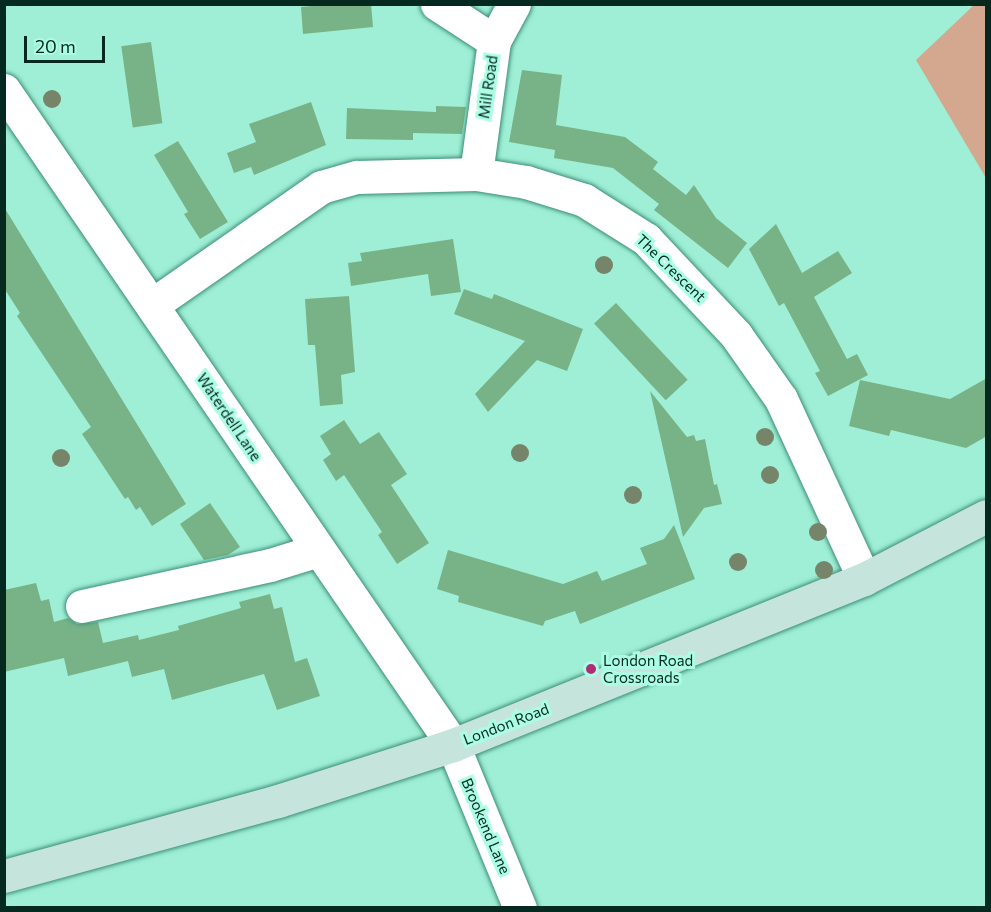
<!DOCTYPE html>
<html>
<head>
<meta charset="utf-8">
<style>
	body { margin:0 }
	#map { position:relative; width:991px; height:912px; overflow:hidden; background:#9eefd5; font-family:Commissioner,sans-serif }
	div>[style] { position:absolute }
	.green>* { inset:0; background:#d3a88e }
	.building>* { inset:0; background:#78b388; transform-origin:0 0 }
	.roads { filter:drop-shadow(0 0 2px #3c8e77) drop-shadow(0 0 2px #3c8e77) }
	.street>* { height:33px; margin:-16.5px; padding:0 16.5px; transform-origin:16.5px; border-radius:16.5px; background:#fff }
	.secondary>* { height:33px; margin:-16.5px; padding:0 16.5px; transform-origin:16.5px; border-radius:16.5px; background:#c5e4dc }
	.trees>* { width:18px; height:18px; margin:-9px; border-radius:50%; background:#76846a }
	.dots>* { width:16px; height:16px; translate:-50% -50%; box-sizing:border-box; border:3px solid #abfde3; border-radius:50% }
	span { translate:-50% -50%; white-space:nowrap; text-align:center; line-height:1.15; -webkit-text-stroke:6px #abfde3; paint-order:stroke }
	.street-label { font-size:15px; color:#05291f }
	.poi-label { font-size:15px; color:#05291f }
	.left { translate:0 -50%; text-align:left }
	.frame { position:absolute; inset:0; border:6px solid #05291f; pointer-events:none }
	.scale { position:absolute; left:24px; top:36px; width:81px; height:27px; box-sizing:border-box; border:3px solid #05291f; border-top:0; padding-left:8px; font-size:18px; line-height:21px; white-space:nowrap; color:#05291f; -webkit-text-stroke:4px #abfde3; paint-order:stroke }
</style>
</head>
<body>
<div id="map">
	<div class="green">
		<i style="clip-path:polygon(974px 5px,986px 5px,986px 178px,916px 60px)"></i>
	</div>
	<div class="building">
		<i style="clip-path:polygon(333px 4px,371px 4px,373px 27px,303px 34px,301px 7px)"></i>
		<i style="left:151px;top:42px;width:82px;height:30px;rotate:82deg"></i>
		<i style="clip-path:polygon(522px 70px,562px 75px,556px 125px,625px 137px,658px 162px,653px 169px,686px 195px,694px 185px,716px 218px,747px 243px,728px 268px,654px 210px,659px 204px,613px 168px,554px 158px,555px 150px,509px 142px)"></i>
		<i style="clip-path:polygon(311px 102px,326px 145px,254px 175px,251px 167px,234px 173px,227px 153px,256px 142px,249px 124px)"></i>
		<i style="clip-path:polygon(436px 106px,466px 107px,462px 134px,413px 133px,413px 140px,346px 139px,347px 108px,436px 112px)"></i>
		<i style="clip-path:polygon(178px 141px,228px 222px,200px 239px,184px 214px,188px 212px,154px 155px)"></i>
		<i style="clip-path:polygon(4px 207px,186px 504px,152px 526px,140px 507px,136px 510px,128px 497px,125px 499px,82px 434px,91px 427px,17px 316px,20px 313px,4px 288px)"></i>
		<i style="clip-path:polygon(776px 224px,802px 273px,838px 251px,852px 273px,814px 297px,847px 359px,857px 354px,868px 375px,828px 396px,815px 373px,820px 371px,784px 303px,779px 306px,749px 249px)"></i>
		<i style="clip-path:polygon(453px 239px,461px 292px,431px 296px,428px 274px,351px 286px,348px 263px,362px 261px,360px 253px)"></i>
		<i style="clip-path:polygon(464px 289px,492px 299px,494px 294px,583px 329px,567px 371px,537px 360px,488px 412px,475px 394px,525px 341px,454px 314px)"></i>
		<i style="clip-path:polygon(349px 296px,355px 372px,341px 375px,343px 404px,320px 406px,315px 345px,308px 345px,305px 299px)"></i>
		<i style="left:616px;top:303px;width:105px;height:30px;rotate:47deg"></i>
		<i style="clip-path:polygon(987px 378px,987px 436px,966px 448px,891px 430px,889px 436px,849px 426px,860px 380px,950px 399px)"></i>
		<i style="clip-path:polygon(650px 391px,687px 437px,694px 435px,696px 441px,705px 439px,714px 485px,717px 484px,722px 504px,704px 508px,683px 537px)"></i>
		<i style="clip-path:polygon(344px 420px,360px 444px,379px 432px,407px 474px,391px 485px,429px 543px,397px 564px,378px 535px,382px 532px,344px 475px,336px 481px,323px 460px,331px 454px,320px 436px)"></i>
		<i style="clip-path:polygon(210px 503px,240px 547px,228px 555px,204px 560px,180px 524px)"></i>
		<i style="clip-path:polygon(674px 525px,695px 579px,580px 624px,575px 611px,545px 621px,543px 626px,458px 602px,459px 596px,437px 589px,448px 550px,563px 584px,597px 571px,602px 581px,647px 564px,640px 548px,664px 539px)"></i>
		<i style="clip-path:polygon(36px 583px,41px 601px,49px 599px,54px 622px,68px 618px,77px 624px,98px 622px,103px 643px,138px 635px,139px 640px,179px 630px,178px 626px,241px 608px,239px 602px,270px 594px,274px 609px,282px 607px,295px 662px,307px 658px,320px 696px,277px 710px,264px 674px,172px 700px,164px 669px,132px 677px,128px 661px,68px 676px,64px 658px,4px 672px,4px 590px)"></i>
	</div>
	<div class="roads">
		<div class="street">
			<i style="left:437px;top:4px;width:68px;rotate:33deg"></i>
			<i style="left:4px;top:90px;width:794px;rotate:55.57deg"></i>
			<i style="left:453px;top:745px;width:176px;rotate:67.7deg"></i>
			<i style="left:476px;top:174px;width:134px;rotate:-82.3deg"></i>
			<i style="left:494px;top:41px;width:42px;rotate:-61.6deg"></i>
			<i style="left:152px;top:305px;width:206px;rotate:-34.9deg"></i>
			<i style="left:321px;top:187px;width:37px;rotate:-16deg"></i>
			<i style="left:357px;top:177px;width:119px;rotate:-1.4deg"></i>
			<i style="left:476px;top:174px;width:51px;rotate:9.1deg"></i>
			<i style="left:526px;top:182px;width:61px;rotate:17.2deg"></i>
			<i style="left:584px;top:200px;width:73px;rotate:32.2deg"></i>
			<i style="left:646px;top:239px;width:132px;rotate:46.8deg"></i>
			<i style="left:736px;top:335px;width:78px;rotate:54.9deg"></i>
			<i style="left:781px;top:399px;width:198px;rotate:65.2deg"></i>
			<i style="left:82px;top:606px;width:192px;rotate:-12.3deg"></i>
			<i style="left:270px;top:565px;width:51px;rotate:-17deg"></i>
		</div>
		<div class="secondary">
			<i style="left:4px;top:876px;width:284px;rotate:-15.3deg"></i>
			<i style="left:278px;top:801px;width:184px;rotate:-17.7deg"></i>
			<i style="left:453px;top:745px;width:443px;rotate:-22deg"></i>
			<i style="left:864px;top:579px;width:137px;rotate:-27.3deg"></i>
		</div>
	</div>
	<div class="trees">
		<i style="left:52px;top:99px"></i>
		<i style="left:604px;top:265px"></i>
		<i style="left:765px;top:437px"></i>
		<i style="left:520px;top:453px"></i>
		<i style="left:61px;top:458px"></i>
		<i style="left:770px;top:475px"></i>
		<i style="left:633px;top:495px"></i>
		<i style="left:818px;top:532px"></i>
		<i style="left:738px;top:562px"></i>
		<i style="left:824px;top:570px"></i>
	</div>
	<div class="dots">
		<i style="left:591px;top:669px;background:#b02c74"></i>
	</div>
	<div class="street-label">
		<span style="left:488px;top:87px;rotate:-82deg">Mill Road</span>
		<span style="left:671px;top:268px;rotate:44deg">The Crescent</span>
		<span style="left:229px;top:417px;rotate:56deg">Waterdell Lane</span>
		<span style="left:506px;top:724px;rotate:-21deg">London Road</span>
		<span style="left:486px;top:826px;rotate:67deg">Brookend Lane</span>
	</div>
	<div class="poi-label">
		<span class="left" style="left:603px;top:669px">London Road<br>Crossroads</span>
	</div>
	<div class="frame"></div>
	<div class="scale">20 m</div>
</div>
</body>
</html>
